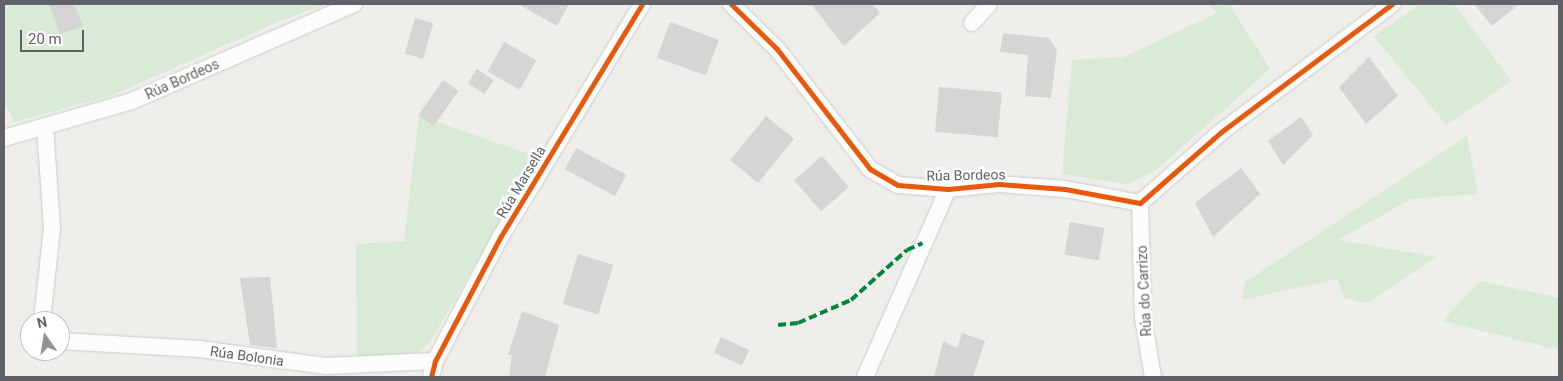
<!DOCTYPE html>
<html>
<head>
<meta charset="utf-8">
<style>
	body { margin:0 }
	#map { position:relative; width:1563px; height:381px; overflow:hidden; background:#efeeea; font-family:Roboto,sans-serif }
	div>[style] { position:absolute }
	.green>* { inset:0; background:#d8ebd6 }
	.building>* { inset:0; background:#d6d5d3; transform-origin:0 0 }
	.roads { filter:drop-shadow(0 0 1px #cbcccc) drop-shadow(0 0 1px #cbcccc) }
	.street>* { height:16px; margin:-8px; padding:0 8px; transform-origin:8px; border-radius:8px; background:#fdfcfc }
	.quiet>* { height:4px; margin-top:-2px; transform-origin:0; background:repeating-linear-gradient(90deg,#00873e 0 8px,transparent 0 12px) }
	.cycleway>* { height:5px; margin:-2.5px; padding:0 2.5px; transform-origin:2.5px; border-radius:2.5px; background:#e8590c }
	span { translate:-50% -50%; white-space:nowrap; text-align:center; line-height:1.15; -webkit-text-stroke:5px #fff; paint-order:stroke }
	.street-label { font-size:14px; color:#5f6368 }
	.frame { position:absolute; inset:0; border:5px solid #5f6368; pointer-events:none }
	.north { position:absolute; left:20px; top:311px; width:50px; height:50px; box-sizing:border-box; background:#fff; border:1px solid #bfc1c3; border-radius:50%; rotate:347deg; font-size:14px; font-weight:700; line-height:20px; text-align:center; color:#5f6368 }
	.north::after { content:''; display:block; margin:auto; width:18px; height:22px; background:#919496; clip-path:polygon(50% 0,100% 100%,50% 72%,0 100%) }
	.scale { position:absolute; left:20px; top:30px; width:64px; height:22px; box-sizing:border-box; border:2px solid #5f6368; border-top:0; padding-left:6px; font-size:15px; line-height:18px; white-space:nowrap; color:#5f6368; -webkit-text-stroke:4px #fff; paint-order:stroke }
</style>
</head>
<body>
<div id="map">
	<div class="green">
		<i style="clip-path:polygon(9px 4px,326px 4px,275px 23px,113px 95px,14px 122px,4px 100px,4px 12px)"></i>
		<i style="clip-path:polygon(1207px 4px,1236px 4px,1231px 7px,1270px 69px,1155px 171px,1126px 184px,1062px 174px,1072px 60px,1124px 57px,1217px 13px)"></i>
		<i style="clip-path:polygon(1421px 4px,1454px 4px,1511px 81px,1446px 125px,1374px 36px)"></i>
		<i style="clip-path:polygon(419px 116px,538px 157px,430px 342px,416px 354px,357px 357px,356px 244px,404px 241px)"></i>
		<i style="clip-path:polygon(1467px 136px,1478px 194px,1411px 199px,1338px 240px,1436px 257px,1368px 303px,1344px 298px,1337px 279px,1242px 300px,1245px 282px)"></i>
		<i style="clip-path:polygon(1481px 281px,1559px 298px,1559px 350px,1442px 321px)"></i>
	</div>
	<div class="building">
		<i style="clip-path:polygon(49px 4px,74px 4px,83px 26px,60px 34px)"></i>
		<i style="clip-path:polygon(518px 4px,569px 4px,557px 26px)"></i>
		<i style="clip-path:polygon(811px 4px,873px 4px,880px 13px,844px 46px)"></i>
		<i style="clip-path:polygon(1474px 4px,1519px 4px,1492px 26px)"></i>
		<i style="left:415px;top:18px;width:19px;height:37px;rotate:16deg"></i>
		<i style="left:670px;top:22px;width:52px;height:38px;rotate:20deg"></i>
		<i style="clip-path:polygon(1003px 33px,1049px 38px,1057px 50px,1051px 98px,1025px 96px,1028px 55px,1000px 52px)"></i>
		<i style="left:504px;top:42px;width:37px;height:34px;rotate:29deg"></i>
		<i style="clip-path:polygon(1369px 57px,1398px 96px,1366px 124px,1339px 87px)"></i>
		<i style="left:477px;top:69px;width:20px;height:17px;rotate:33deg"></i>
		<i style="left:443px;top:80px;width:19px;height:43px;rotate:35deg"></i>
		<i style="left:939px;top:87px;width:63px;height:45px;rotate:5deg"></i>
		<i style="left:766px;top:116px;width:36px;height:57px;rotate:39deg"></i>
		<i style="clip-path:polygon(1301px 117px,1313px 135px,1283px 165px,1268px 141px)"></i>
		<i style="left:576px;top:148px;width:57px;height:24px;rotate:28deg"></i>
		<i style="left:822px;top:156px;width:41px;height:37px;rotate:49deg"></i>
		<i style="clip-path:polygon(1241px 168px,1260px 194px,1213px 237px,1195px 203px)"></i>
		<i style="left:1070px;top:222px;width:35px;height:33px;rotate:10deg"></i>
		<i style="left:578px;top:254px;width:37px;height:52px;rotate:17deg"></i>
		<i style="clip-path:polygon(270px 277px,277px 348px,250px 345px,240px 278px)"></i>
		<i style="clip-path:polygon(522px 311px,559px 325px,545px 377px,509px 377px,512px 355px,508px 355px)"></i>
		<i style="clip-path:polygon(962px 333px,985px 341px,973px 377px,934px 377px,943px 341px,957px 348px)"></i>
		<i style="left:721px;top:337px;width:31px;height:17px;rotate:25deg"></i>
	</div>
	<div class="roads">
		<div class="street">
			<i style="left:731px;top:4px;width:64px;rotate:44.4deg"></i>
			<i style="left:777px;top:49px;width:152px;rotate:52.2deg"></i>
			<i style="left:870px;top:169px;width:32px;rotate:30deg"></i>
			<i style="left:898px;top:185px;width:50px;rotate:4.6deg"></i>
			<i style="left:948px;top:189px;width:51px;rotate:-5.6deg"></i>
			<i style="left:999px;top:184px;width:66px;rotate:4.3deg"></i>
			<i style="left:1065px;top:189px;width:76px;rotate:10.6deg"></i>
			<i style="left:1140px;top:203px;width:108px;rotate:-41.2deg"></i>
			<i style="left:1221px;top:132px;width:214px;rotate:-36.8deg"></i>
			<i style="left:972px;top:23px;width:25px;rotate:-48deg"></i>
			<i style="left:4px;top:138px;width:133px;rotate:-16.1deg"></i>
			<i style="left:132px;top:101px;width:242px;rotate:-23.6deg"></i>
			<i style="left:1140px;top:203px;width:115px;rotate:88.5deg"></i>
			<i style="left:1143px;top:318px;width:60px;rotate:80.4deg"></i>
			<i style="left:42px;top:321px;width:94px;rotate:-83.9deg"></i>
			<i style="left:52px;top:228px;width:102px;rotate:-93.9deg"></i>
			<i style="left:60px;top:341px;width:140px;rotate:3.3deg"></i>
			<i style="left:200px;top:349px;width:126px;rotate:7.7deg"></i>
			<i style="left:325px;top:366px;width:110px;rotate:-2.6deg"></i>
			<i style="left:431px;top:377px;width:16px;rotate:-76deg"></i>
			<i style="left:435px;top:361px;width:141px;rotate:-62.2deg"></i>
			<i style="left:501px;top:236px;width:271px;rotate:-58.7deg"></i>
			<i style="left:865px;top:377px;width:206px;rotate:-66.2deg"></i>
		</div>
	</div>
	<div class="quiet">
		<i style="left:778px;top:325px;width:20px;rotate:-6deg"></i>
		<i style="left:798px;top:323px;width:58px;rotate:-23.5deg"></i>
		<i style="left:851px;top:300px;width:75px;rotate:-41.8deg"></i>
		<i style="left:907px;top:250px;width:17px;rotate:-24deg"></i>
	</div>
	<div class="cycleway">
		<i style="left:731px;top:4px;width:64px;rotate:44.4deg"></i>
		<i style="left:777px;top:49px;width:152px;rotate:52.2deg"></i>
		<i style="left:870px;top:169px;width:32px;rotate:30deg"></i>
		<i style="left:898px;top:185px;width:50px;rotate:4.6deg"></i>
		<i style="left:948px;top:189px;width:51px;rotate:-5.6deg"></i>
		<i style="left:999px;top:184px;width:66px;rotate:4.3deg"></i>
		<i style="left:1065px;top:189px;width:76px;rotate:10.6deg"></i>
		<i style="left:1140px;top:203px;width:108px;rotate:-41.2deg"></i>
		<i style="left:1221px;top:132px;width:214px;rotate:-36.8deg"></i>
		<i style="left:431px;top:377px;width:16px;rotate:-76deg"></i>
		<i style="left:435px;top:361px;width:141px;rotate:-62.2deg"></i>
		<i style="left:501px;top:236px;width:271px;rotate:-58.7deg"></i>
	</div>
	<div class="street-label">
		<span style="left:182px;top:79px;rotate:-24deg">Rúa Bordeos</span>
		<span style="left:966px;top:175px;rotate:-1deg">Rúa Bordeos</span>
		<span style="left:521px;top:182px;rotate:-59deg">Rúa Marsella</span>
		<span style="left:1144px;top:291px;rotate:-93deg">Rúa do Carrizo</span>
		<span style="left:247px;top:356px;rotate:8deg">Rúa Bolonia</span>
	</div>
	<div class="frame"></div>
	<div class="north">N</div>
	<div class="scale">20 m</div>
</div>
</body>
</html>
